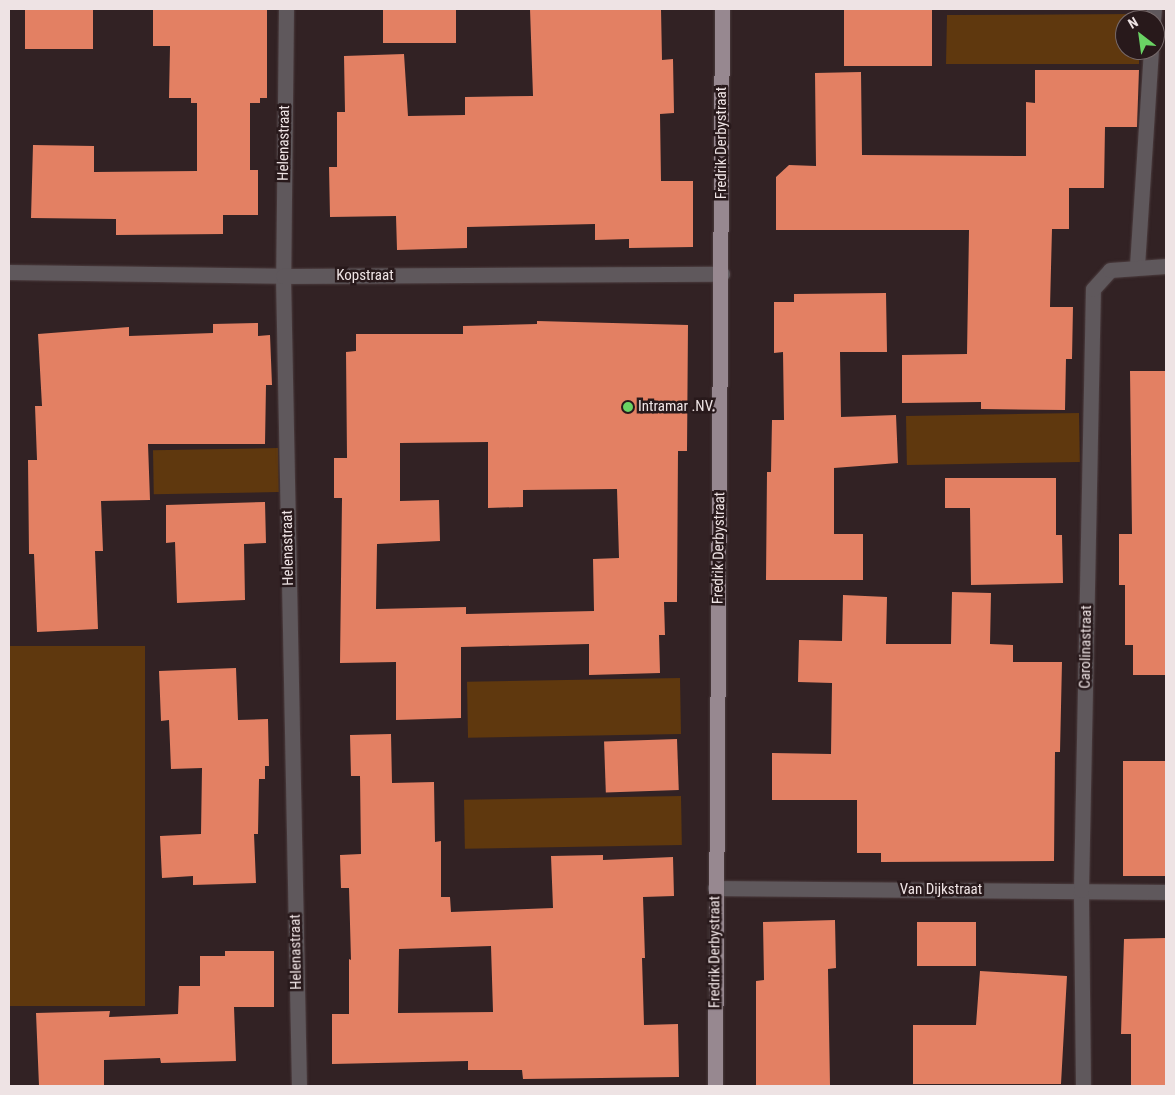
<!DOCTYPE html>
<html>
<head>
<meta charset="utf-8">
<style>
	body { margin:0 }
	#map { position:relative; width:1175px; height:1095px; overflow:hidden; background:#322224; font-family:"Roboto Condensed",sans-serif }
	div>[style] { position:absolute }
	.green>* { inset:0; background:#5f380e; transform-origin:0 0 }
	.building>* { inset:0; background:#e38063; transform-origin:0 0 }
	.roads { filter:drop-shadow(0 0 1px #4c3d3f) drop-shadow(0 0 1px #4c3d3f) }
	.minor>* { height:15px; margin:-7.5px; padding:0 7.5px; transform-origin:7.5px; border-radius:7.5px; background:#5f585c }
	.major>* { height:15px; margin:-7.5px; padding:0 7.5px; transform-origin:7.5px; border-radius:7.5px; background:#978890 }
	.dots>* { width:14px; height:14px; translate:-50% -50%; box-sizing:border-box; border:2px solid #28191b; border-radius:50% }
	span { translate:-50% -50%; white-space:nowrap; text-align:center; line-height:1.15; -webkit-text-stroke:5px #28191b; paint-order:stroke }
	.street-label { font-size:15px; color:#eee3e4 }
	.poi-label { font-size:15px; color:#eee3e4 }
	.left { translate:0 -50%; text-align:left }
	.frame { position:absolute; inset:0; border:10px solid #eee3e4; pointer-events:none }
	.north { position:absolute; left:1115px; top:10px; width:50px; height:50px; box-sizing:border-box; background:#28191b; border:1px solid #776a6b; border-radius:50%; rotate:330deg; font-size:14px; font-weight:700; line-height:20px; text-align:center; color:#eee3e4 }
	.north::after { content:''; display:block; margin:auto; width:18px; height:22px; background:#6ad364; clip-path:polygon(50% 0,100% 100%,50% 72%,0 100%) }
</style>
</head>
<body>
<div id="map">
	<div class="green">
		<i style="clip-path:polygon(1139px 14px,1139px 20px,1125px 20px,1125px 50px,1139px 50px,1139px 64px,946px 64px,947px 15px)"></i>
		<i style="left:1079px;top:413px;width:49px;height:173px;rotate:89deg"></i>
		<i style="left:278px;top:448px;width:44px;height:125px;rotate:89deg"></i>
		<i style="left:145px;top:646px;width:360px;height:136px;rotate:90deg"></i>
		<i style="left:680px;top:678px;width:56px;height:213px;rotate:89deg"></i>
		<i style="left:681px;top:796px;width:49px;height:217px;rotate:89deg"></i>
	</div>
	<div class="building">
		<i style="left:25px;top:9px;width:68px;height:40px"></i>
		<i style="clip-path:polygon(153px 9px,267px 9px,267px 98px,260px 98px,260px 103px,250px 103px,250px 170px,258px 170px,258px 215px,223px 215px,223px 234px,116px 235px,116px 219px,31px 218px,33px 145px,94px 146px,94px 172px,197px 171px,197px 103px,191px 103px,191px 98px,169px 98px,170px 46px,153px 46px)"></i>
		<i style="left:383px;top:9px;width:73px;height:34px"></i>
		<i style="clip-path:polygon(530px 9px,661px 9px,662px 60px,673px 59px,674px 113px,660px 114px,661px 181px,693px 181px,693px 247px,629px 248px,629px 239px,595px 240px,595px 224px,467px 227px,467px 248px,397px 250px,396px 216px,330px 217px,329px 167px,337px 167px,337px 112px,345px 112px,344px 56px,404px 54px,408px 116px,465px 115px,465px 97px,533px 96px)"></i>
		<i style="left:844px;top:9px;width:88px;height:57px"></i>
		<i style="clip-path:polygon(1035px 70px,1139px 70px,1137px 127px,1105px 127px,1104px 188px,1069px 188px,1069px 229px,1052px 229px,1050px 307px,1073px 307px,1072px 359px,1066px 359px,1065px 410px,981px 409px,981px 402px,902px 403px,902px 355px,967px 354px,969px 230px,776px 230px,776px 177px,789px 165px,816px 166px,815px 73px,861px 72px,862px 155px,1026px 156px,1026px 102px,1035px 103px)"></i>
		<i style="clip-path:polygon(886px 293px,887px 352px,840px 352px,841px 417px,896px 415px,898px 463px,834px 468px,834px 534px,863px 534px,863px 580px,766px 580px,767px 472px,771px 472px,772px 420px,784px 420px,783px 352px,774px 353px,774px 302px,794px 302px,794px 294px)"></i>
		<i style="clip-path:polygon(evenodd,537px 321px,688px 325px,687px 451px,678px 451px,677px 602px,664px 602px,665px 635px,659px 635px,660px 673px,589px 675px,589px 644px,461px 647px,461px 718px,396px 720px,396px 662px,340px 663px,342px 498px,334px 498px,334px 458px,347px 458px,346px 352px,356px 351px,356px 334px,463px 334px,463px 326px,537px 324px,537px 321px,488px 442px,488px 508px,523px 507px,523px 490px,617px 489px,619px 558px,593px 559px,594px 611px,466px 614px,466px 607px,376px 609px,377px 544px,440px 541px,439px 500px,400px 501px,400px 443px,488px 442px)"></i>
		<i style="clip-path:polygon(258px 323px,258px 336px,270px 335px,272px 385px,266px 385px,265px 444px,148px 444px,150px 500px,101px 501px,103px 551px,95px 551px,98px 629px,37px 632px,34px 554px,29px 554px,28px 460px,37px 460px,35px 406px,42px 406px,38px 334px,129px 327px,129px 336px,213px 333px,213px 324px)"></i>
		<i style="clip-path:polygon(1130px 371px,1166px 371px,1166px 675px,1133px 675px,1133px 645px,1125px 645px,1125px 585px,1119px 585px,1119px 534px,1132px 534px)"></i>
		<i style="clip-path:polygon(945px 478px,1056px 478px,1056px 535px,1062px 535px,1063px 583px,971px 585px,970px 508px,945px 508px)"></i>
		<i style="clip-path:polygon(265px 502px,266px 543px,244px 544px,245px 600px,177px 603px,175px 542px,166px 543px,166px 505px)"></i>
		<i style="clip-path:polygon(952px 592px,991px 593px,990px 644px,1013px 645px,1013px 662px,1062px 662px,1060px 752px,1055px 752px,1054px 861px,881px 862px,881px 853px,857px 853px,857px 800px,772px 800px,772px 753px,831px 754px,832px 683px,798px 682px,799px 640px,842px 641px,843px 595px,887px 597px,886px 644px,951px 644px)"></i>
		<i style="clip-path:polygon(236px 668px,238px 720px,268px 719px,269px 766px,265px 766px,265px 779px,259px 779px,258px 834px,254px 834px,256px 883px,193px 885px,193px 876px,162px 878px,160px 836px,201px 834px,202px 768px,171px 769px,169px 720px,161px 721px,159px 671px)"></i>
		<i style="clip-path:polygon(evenodd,391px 734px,392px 783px,434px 782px,435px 842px,441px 841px,441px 897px,450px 897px,451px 912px,553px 908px,551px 856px,603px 855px,603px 860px,673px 857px,674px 896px,643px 897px,645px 958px,642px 958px,644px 1025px,678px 1024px,679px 1077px,523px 1079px,522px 1070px,468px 1070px,468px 1061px,332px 1064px,332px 1014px,349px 1014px,349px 959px,351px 960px,349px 888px,341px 888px,340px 855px,361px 854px,360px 776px,351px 776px,350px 735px,391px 734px,491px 946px,493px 1012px,398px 1013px,399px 949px,491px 946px)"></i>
		<i style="left:677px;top:739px;width:51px;height:73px;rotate:88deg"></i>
		<i style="left:1166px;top:761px;width:115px;height:43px;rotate:90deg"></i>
		<i style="clip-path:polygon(835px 920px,836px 968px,828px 969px,830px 1085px,756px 1086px,756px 981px,764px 980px,763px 922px)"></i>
		<i style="left:917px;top:922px;width:59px;height:44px"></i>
		<i style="clip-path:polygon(1166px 938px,1166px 1086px,1131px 1086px,1131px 1034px,1121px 1034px,1124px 939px)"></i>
		<i style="clip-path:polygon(225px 951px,274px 951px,274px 1007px,234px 1007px,236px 1061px,161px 1063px,160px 1058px,104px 1060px,104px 1086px,39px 1086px,36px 1013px,110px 1011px,109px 1017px,178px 1014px,179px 986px,200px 986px,200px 956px,225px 956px)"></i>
		<i style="clip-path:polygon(980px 971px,1067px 976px,1061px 1084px,913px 1084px,913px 1025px,976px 1025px)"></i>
	</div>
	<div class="roads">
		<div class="minor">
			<i style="left:286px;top:9px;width:267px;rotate:90.6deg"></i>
			<i style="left:283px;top:276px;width:810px;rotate:88.87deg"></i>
			<i style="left:1153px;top:20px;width:11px;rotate:-85deg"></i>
			<i style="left:1137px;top:266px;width:216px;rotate:-86.3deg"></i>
			<i style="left:9px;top:272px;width:274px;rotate:0.8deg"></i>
			<i style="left:283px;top:276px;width:439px;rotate:-0.3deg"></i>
			<i style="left:715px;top:888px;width:451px;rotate:0.5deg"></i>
			<i style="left:1083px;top:1086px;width:196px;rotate:-90.6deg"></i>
			<i style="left:1081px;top:890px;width:601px;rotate:-88.86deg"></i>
			<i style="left:1093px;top:289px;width:25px;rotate:-48deg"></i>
			<i style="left:1110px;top:270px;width:56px;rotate:-4.1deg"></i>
		</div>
		<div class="major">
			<i style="left:715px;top:1086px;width:1077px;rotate:-89.63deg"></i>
		</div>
	</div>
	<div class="dots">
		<i style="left:628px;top:407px;background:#6ad364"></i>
	</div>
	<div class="street-label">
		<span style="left:284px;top:143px;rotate:-89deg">Helenastraat</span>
		<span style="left:722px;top:143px;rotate:-90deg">Fredrik Derbystraat</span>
		<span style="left:365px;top:276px">Kopstraat</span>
		<span style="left:288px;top:548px;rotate:-91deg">Helenastraat</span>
		<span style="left:719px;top:548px;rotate:-89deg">Fredrik Derbystraat</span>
		<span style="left:1086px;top:647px;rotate:-89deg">Carolinastraat</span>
		<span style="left:941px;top:890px">Van Dijkstraat</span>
		<span style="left:296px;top:952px;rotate:-91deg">Helenastraat</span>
		<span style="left:715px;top:952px;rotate:-90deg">Fredrik Derbystraat</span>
	</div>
	<div class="poi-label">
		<span class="left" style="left:638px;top:407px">Intramar .NV.</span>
	</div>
	<div class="frame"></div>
	<div class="north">N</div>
</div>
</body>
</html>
